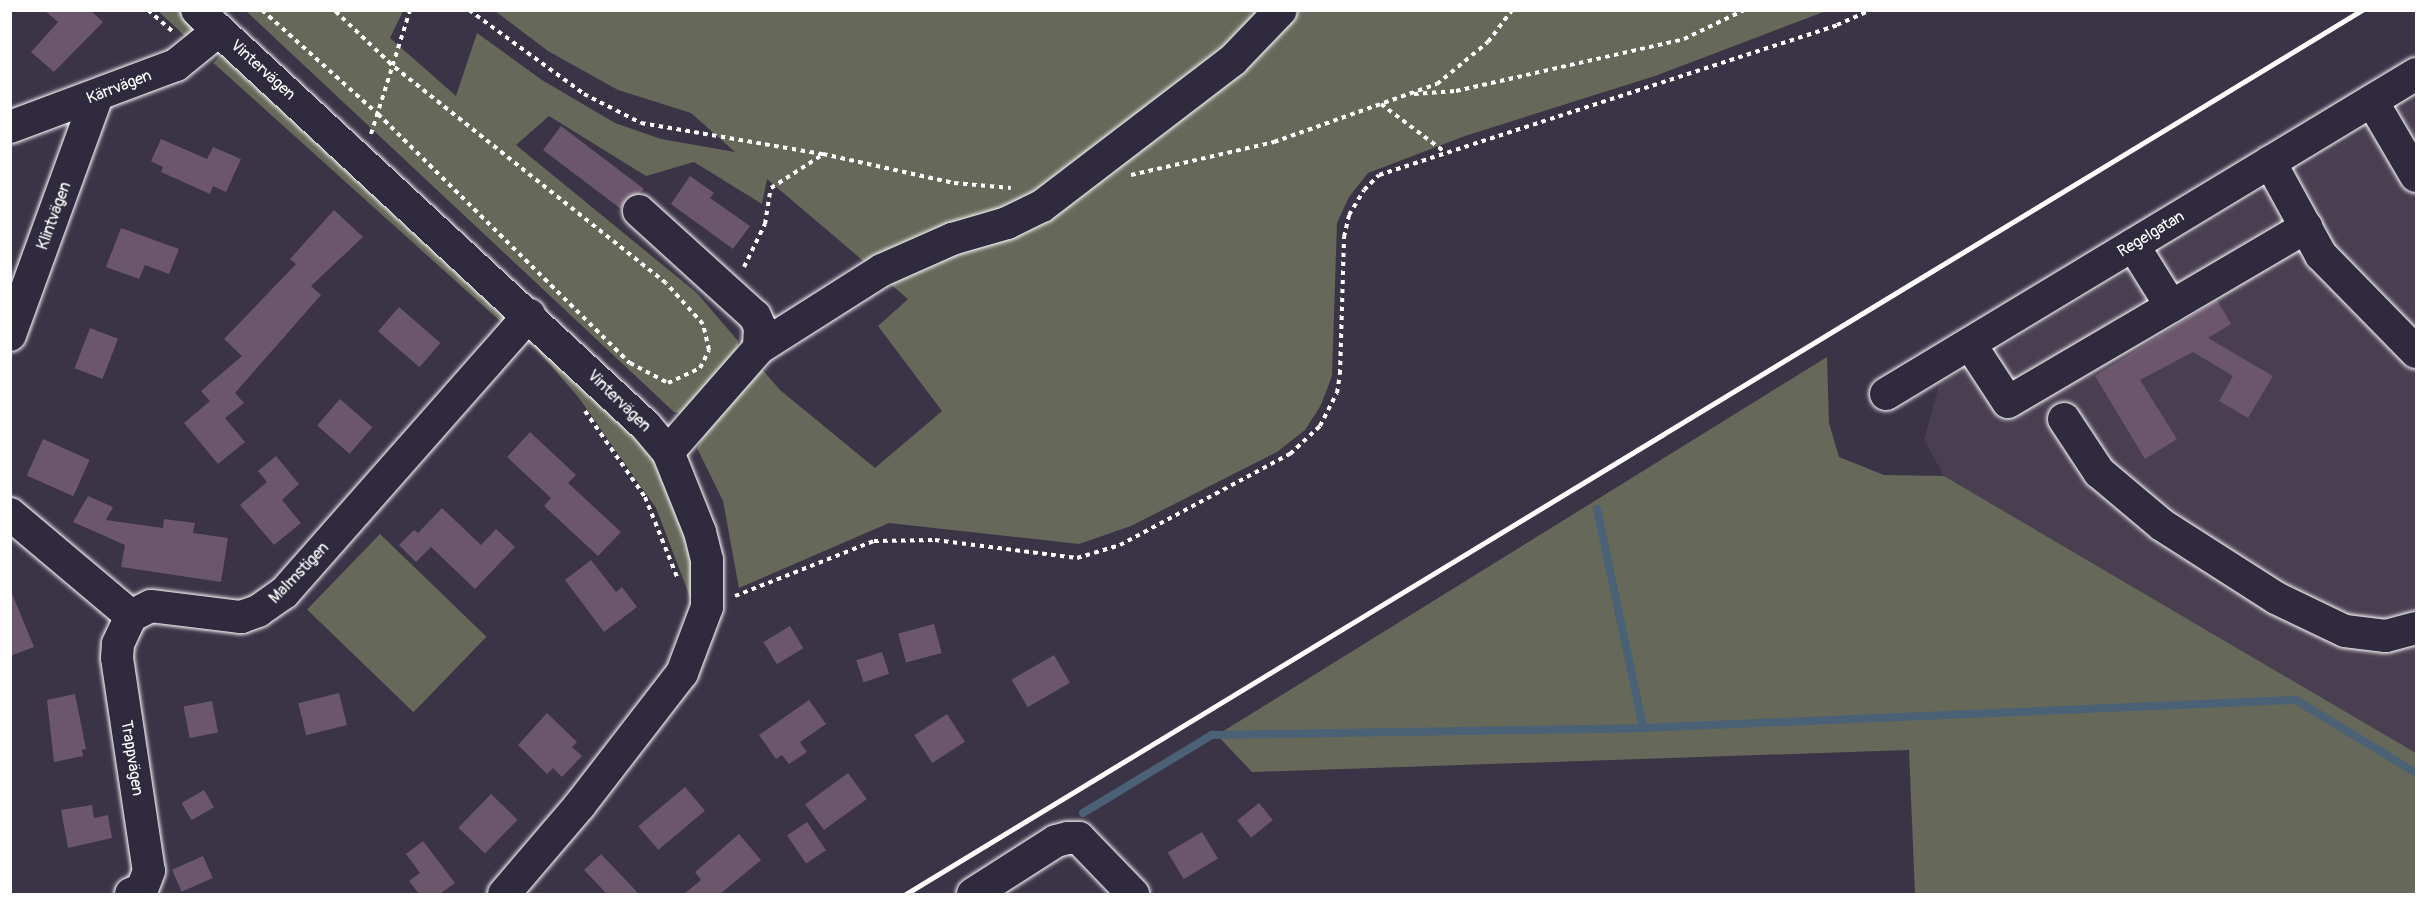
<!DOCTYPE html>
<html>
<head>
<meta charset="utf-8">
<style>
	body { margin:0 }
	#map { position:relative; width:2427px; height:905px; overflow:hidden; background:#3b3346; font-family:Pangolin,sans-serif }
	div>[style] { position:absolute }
	.built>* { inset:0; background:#4a3e51 }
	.green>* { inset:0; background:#66685a; transform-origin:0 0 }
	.stream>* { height:8px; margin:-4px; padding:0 4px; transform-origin:4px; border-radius:4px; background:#4b6176 }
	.building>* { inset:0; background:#6c566b; transform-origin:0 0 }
	.path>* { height:4px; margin-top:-2px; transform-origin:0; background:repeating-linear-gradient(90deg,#fff 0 4.5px,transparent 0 9px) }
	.roads { filter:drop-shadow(0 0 2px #fff) drop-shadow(0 0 2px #fff) }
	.minor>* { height:32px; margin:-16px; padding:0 16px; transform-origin:16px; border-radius:16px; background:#2f2a3d }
	.rail>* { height:4.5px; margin:-2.25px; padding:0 2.25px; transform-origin:2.25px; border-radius:2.25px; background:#fff }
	span { translate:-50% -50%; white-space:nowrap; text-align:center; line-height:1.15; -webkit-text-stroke:4.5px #2f2a3d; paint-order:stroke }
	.street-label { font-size:16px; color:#fff }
	.frame { position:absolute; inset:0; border:12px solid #fff; pointer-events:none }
</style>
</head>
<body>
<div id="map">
	<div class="built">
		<i style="clip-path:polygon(2416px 99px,2416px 753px,1944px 476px,1924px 440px,1939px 385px)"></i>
	</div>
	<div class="green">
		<i style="clip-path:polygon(186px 10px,194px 25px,187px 38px,158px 11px)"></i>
		<i style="clip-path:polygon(246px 11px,403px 11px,390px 38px,456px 96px,477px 33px,542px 80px,615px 123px,661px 139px,735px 152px,691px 113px,618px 90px,548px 51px,495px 11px,1826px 11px,1655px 76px,1465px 136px,1368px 173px,1349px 197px,1337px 223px,1332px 376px,1321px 405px,1305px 430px,1277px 452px,1131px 526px,1079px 544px,889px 523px,739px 588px,723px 501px,697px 448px,713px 420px,761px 368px,780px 390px,875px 468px,942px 411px,878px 326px,908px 299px,767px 179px,762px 204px,694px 162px,646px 176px,549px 116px,516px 145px,697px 293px,738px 341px,737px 362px,690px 415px,674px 412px)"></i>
		<i style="left:224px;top:51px;width:394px;height:16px;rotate:42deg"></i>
		<i style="clip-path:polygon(534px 328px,663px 465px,696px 558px,696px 597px,690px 597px,656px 508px,579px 398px,527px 338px)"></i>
		<i style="clip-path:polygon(1827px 357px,1829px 423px,1839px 457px,1884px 475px,1944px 476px,2416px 753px,2416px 894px,1915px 894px,1909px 750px,1252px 772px,1217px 735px)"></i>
		<i style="left:380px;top:534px;width:148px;height:105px;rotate:44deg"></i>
	</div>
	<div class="stream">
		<i style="left:1597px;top:509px;width:224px;rotate:78.1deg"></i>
		<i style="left:1083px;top:813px;width:151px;rotate:-31.2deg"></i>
		<i style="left:1212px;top:735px;width:431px;rotate:-0.9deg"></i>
		<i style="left:1643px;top:728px;width:654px;rotate:-2.46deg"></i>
		<i style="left:2296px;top:700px;width:140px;rotate:31.3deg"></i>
	</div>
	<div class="building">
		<i style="clip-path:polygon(44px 10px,90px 10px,103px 22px,54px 72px,31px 52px,58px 22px)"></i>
		<i style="clip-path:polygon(561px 126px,644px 189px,640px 193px,626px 199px,621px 209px,543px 150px)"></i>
		<i style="clip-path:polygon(161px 139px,207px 159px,213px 147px,241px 159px,226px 192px,213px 186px,210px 194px,161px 172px,163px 167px,151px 161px)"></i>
		<i style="clip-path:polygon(690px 176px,714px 193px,710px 198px,750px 226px,733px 249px,671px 204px)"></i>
		<i style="clip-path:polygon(334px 210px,363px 237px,311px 286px,321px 295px,235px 393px,244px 403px,225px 418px,245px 442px,218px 464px,184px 423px,210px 401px,201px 391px,242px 356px,224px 339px,296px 264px,290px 259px)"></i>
		<i style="clip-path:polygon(121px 228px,179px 249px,169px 274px,145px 265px,139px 279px,106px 267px)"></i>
		<i style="clip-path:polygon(2217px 300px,2231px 324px,2208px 338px,2273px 376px,2248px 418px,2219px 401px,2233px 376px,2193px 352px,2140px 380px,2177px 439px,2145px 459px,2095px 376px)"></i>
		<i style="left:399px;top:307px;width:55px;height:32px;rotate:41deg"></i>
		<i style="left:90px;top:328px;width:30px;height:43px;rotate:21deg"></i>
		<i style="left:340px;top:399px;width:43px;height:35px;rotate:41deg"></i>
		<i style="clip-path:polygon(530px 432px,576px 475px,568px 483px,621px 532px,598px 556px,544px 506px,551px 498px,507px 457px)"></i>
		<i style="left:43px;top:439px;width:51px;height:40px;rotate:24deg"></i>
		<i style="clip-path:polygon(276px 456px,299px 484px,282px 500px,301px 523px,274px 545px,240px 505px,267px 482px,258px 471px)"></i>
		<i style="clip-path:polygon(88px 496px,113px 507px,106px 520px,163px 528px,164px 519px,195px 523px,193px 533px,228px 538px,221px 582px,121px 567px,125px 545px,73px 522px)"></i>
		<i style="clip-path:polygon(442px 508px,481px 545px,496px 529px,515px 547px,475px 589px,431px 547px,416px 562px,399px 545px,414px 530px,418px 533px)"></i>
		<i style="clip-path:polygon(591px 560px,616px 592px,622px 587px,637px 607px,604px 632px,565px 580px)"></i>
		<i style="clip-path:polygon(10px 589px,34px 647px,10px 656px)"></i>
		<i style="left:934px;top:624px;width:30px;height:37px;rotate:75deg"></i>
		<i style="left:790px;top:626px;width:26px;height:31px;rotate:59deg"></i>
		<i style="left:882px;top:652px;width:23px;height:27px;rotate:72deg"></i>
		<i style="left:1054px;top:655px;width:32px;height:49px;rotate:60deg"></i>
		<i style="left:339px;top:693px;width:33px;height:42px;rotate:76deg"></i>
		<i style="clip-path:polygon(75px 694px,86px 749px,82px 750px,83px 756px,54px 762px,47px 700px)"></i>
		<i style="clip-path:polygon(809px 700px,826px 724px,800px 742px,807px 752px,789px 764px,782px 755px,776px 759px,759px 735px)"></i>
		<i style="left:212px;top:701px;width:32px;height:29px;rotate:79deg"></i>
		<i style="clip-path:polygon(547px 713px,577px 742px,572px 747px,582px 756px,562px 777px,553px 768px,547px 774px,518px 745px)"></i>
		<i style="left:947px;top:714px;width:33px;height:39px;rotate:57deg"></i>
		<i style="left:848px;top:773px;width:32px;height:53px;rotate:54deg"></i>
		<i style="left:685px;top:787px;width:31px;height:61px;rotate:50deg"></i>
		<i style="left:204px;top:790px;width:20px;height:26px;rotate:60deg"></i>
		<i style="left:491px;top:794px;width:37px;height:47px;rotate:44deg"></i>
		<i style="left:1259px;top:803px;width:22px;height:28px;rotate:51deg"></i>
		<i style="clip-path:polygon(92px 805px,94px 818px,108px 815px,112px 838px,68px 848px,61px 810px)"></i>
		<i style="left:807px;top:822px;width:34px;height:24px;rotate:56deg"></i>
		<i style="left:1202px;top:832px;width:31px;height:40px;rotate:59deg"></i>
		<i style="clip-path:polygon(739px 834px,761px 860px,720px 894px,684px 894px,701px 880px,695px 872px)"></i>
		<i style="clip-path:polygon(423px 841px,455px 883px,440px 894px,419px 894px,409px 881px,420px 873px,406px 854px)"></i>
		<i style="clip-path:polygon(601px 854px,639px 894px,607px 894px,584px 870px)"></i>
		<i style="left:203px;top:856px;width:24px;height:34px;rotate:66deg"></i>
	</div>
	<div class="path">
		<i style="left:148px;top:10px;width:35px;rotate:41deg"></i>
		<i style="left:262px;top:10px;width:156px;rotate:41.9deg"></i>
		<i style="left:378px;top:114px;width:354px;rotate:44.7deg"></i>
		<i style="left:630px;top:363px;width:43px;rotate:27.8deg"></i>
		<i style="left:668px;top:383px;width:35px;rotate:-25deg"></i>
		<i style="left:700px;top:368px;width:20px;rotate:-63deg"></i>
		<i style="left:709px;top:350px;width:27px;rotate:-103deg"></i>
		<i style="left:703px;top:324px;width:55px;rotate:-132.1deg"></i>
		<i style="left:666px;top:283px;width:352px;rotate:-141.5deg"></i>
		<i style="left:391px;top:64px;width:79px;rotate:-136.5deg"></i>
		<i style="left:469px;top:10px;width:142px;rotate:36.1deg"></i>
		<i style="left:584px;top:94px;width:64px;rotate:27deg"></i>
		<i style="left:641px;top:123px;width:185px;rotate:9.7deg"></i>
		<i style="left:823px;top:154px;width:134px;rotate:12.5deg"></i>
		<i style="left:954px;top:183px;width:57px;rotate:5deg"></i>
		<i style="left:1414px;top:94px;width:42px;rotate:-4.1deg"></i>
		<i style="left:1456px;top:91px;width:234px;rotate:-12.8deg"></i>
		<i style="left:1684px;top:39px;width:67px;rotate:-25.8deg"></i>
		<i style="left:1381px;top:104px;width:80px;rotate:36.9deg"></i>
		<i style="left:371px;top:134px;width:130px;rotate:-72.5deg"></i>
		<i style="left:1131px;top:175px;width:147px;rotate:-13deg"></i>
		<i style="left:1274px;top:142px;width:173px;rotate:-19.6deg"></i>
		<i style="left:1437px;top:84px;width:66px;rotate:-39.5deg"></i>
		<i style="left:1488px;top:42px;width:40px;rotate:-53deg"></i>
		<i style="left:744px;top:267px;width:48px;rotate:-64deg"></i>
		<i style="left:765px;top:224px;width:36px;rotate:-81deg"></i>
		<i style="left:771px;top:188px;width:61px;rotate:-32.9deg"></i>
		<i style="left:585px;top:411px;width:105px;rotate:55.1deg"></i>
		<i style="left:645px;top:497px;width:86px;rotate:68.2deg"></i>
		<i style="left:735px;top:596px;width:149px;rotate:-21.6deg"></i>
		<i style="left:874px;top:541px;width:61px;rotate:-0.9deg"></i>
		<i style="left:935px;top:540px;width:143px;rotate:7.2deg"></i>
		<i style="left:1077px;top:558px;width:45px;rotate:-16.8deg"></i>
		<i style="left:1120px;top:545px;width:193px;rotate:-28.2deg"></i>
		<i style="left:1290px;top:454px;width:41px;rotate:-43deg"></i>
		<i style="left:1320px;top:426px;width:37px;rotate:-63deg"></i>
		<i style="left:1337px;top:393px;width:19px;rotate:-81deg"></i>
		<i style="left:1340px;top:374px;width:137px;rotate:-88.3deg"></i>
		<i style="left:1344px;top:237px;width:23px;rotate:-77deg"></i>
		<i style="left:1349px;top:215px;width:29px;rotate:-59deg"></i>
		<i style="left:1364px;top:190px;width:21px;rotate:-45deg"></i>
		<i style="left:1379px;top:175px;width:482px;rotate:-18.1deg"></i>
		<i style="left:1837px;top:25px;width:36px;rotate:-24deg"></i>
	</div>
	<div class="roads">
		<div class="minor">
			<i style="left:197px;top:10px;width:612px;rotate:42.82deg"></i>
			<i style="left:646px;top:426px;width:34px;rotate:50deg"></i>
			<i style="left:668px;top:452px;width:86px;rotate:68.2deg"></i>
			<i style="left:700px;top:532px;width:29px;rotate:76deg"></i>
			<i style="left:707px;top:560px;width:47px;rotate:90deg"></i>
			<i style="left:707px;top:607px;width:71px;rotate:110.7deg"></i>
			<i style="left:682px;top:673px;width:167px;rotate:127.7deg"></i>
			<i style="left:580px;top:805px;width:117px;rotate:130.5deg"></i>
			<i style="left:2372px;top:101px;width:87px;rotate:59.6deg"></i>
			<i style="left:10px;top:127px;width:177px;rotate:-20.5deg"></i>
			<i style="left:176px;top:65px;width:55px;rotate:-39.1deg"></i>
			<i style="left:2270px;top:162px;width:106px;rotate:61.3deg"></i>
			<i style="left:2321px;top:255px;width:136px;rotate:45.6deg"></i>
			<i style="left:639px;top:211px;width:156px;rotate:42.2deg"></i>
			<i style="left:755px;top:316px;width:12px;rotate:66deg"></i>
			<i style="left:760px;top:327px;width:21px;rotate:93deg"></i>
			<i style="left:2133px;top:245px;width:72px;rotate:58.1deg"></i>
			<i style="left:10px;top:335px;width:254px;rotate:-70deg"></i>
			<i style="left:1970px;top:344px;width:69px;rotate:56.8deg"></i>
			<i style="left:2008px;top:402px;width:346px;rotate:-30.4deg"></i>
			<i style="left:1886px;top:394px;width:619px;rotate:-31.12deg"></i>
			<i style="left:2064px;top:419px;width:64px;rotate:56.6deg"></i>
			<i style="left:2099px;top:472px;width:82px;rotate:40.1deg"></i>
			<i style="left:2162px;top:525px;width:135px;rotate:32.6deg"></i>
			<i style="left:2276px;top:598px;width:76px;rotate:25.6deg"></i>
			<i style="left:2345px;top:631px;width:41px;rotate:7deg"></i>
			<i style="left:2386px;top:636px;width:31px;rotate:-15deg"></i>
			<i style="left:668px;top:452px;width:138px;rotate:-48.8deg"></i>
			<i style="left:759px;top:348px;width:146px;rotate:-32.4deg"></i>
			<i style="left:882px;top:270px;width:77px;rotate:-23.9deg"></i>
			<i style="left:952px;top:239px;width:57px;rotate:-16.2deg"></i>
			<i style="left:1007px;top:223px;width:39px;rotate:-26deg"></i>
			<i style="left:1042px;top:206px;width:240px;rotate:-37.4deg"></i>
			<i style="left:1233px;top:60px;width:69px;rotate:-46.2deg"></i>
			<i style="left:10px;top:514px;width:158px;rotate:40.1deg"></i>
			<i style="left:131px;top:616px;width:22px;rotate:-27deg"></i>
			<i style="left:151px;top:606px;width:91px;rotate:7deg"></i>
			<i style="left:241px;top:617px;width:18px;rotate:-19deg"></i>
			<i style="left:258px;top:611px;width:32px;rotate:-35deg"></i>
			<i style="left:284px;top:593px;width:371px;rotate:-48.6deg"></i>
			<i style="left:131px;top:616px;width:31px;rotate:115deg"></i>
			<i style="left:118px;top:644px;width:14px;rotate:94deg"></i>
			<i style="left:117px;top:658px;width:215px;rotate:81.5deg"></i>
			<i style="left:149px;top:871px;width:19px;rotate:111deg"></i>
			<i style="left:142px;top:889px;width:12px;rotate:156deg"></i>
			<i style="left:973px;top:894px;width:98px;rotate:-32.6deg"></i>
			<i style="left:1056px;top:841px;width:12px;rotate:-14deg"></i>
			<i style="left:1068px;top:838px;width:11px"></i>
			<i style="left:1079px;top:838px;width:78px;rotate:46deg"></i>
		</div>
	</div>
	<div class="rail">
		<i style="left:906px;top:894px;width:1703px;rotate:-31.26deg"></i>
	</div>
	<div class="street-label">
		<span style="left:263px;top:70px;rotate:42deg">Vintervägen</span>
		<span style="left:119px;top:87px;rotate:-21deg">Kärrvägen</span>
		<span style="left:54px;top:216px;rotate:-70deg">Klintvägen</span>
		<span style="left:2151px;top:234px;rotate:-31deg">Regelgatan</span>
		<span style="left:619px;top:401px;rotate:44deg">Vintervägen</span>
		<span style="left:299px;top:573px;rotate:-46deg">Malmstigen</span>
		<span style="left:132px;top:758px;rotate:81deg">Trappvägen</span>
	</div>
	<div class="frame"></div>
</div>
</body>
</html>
